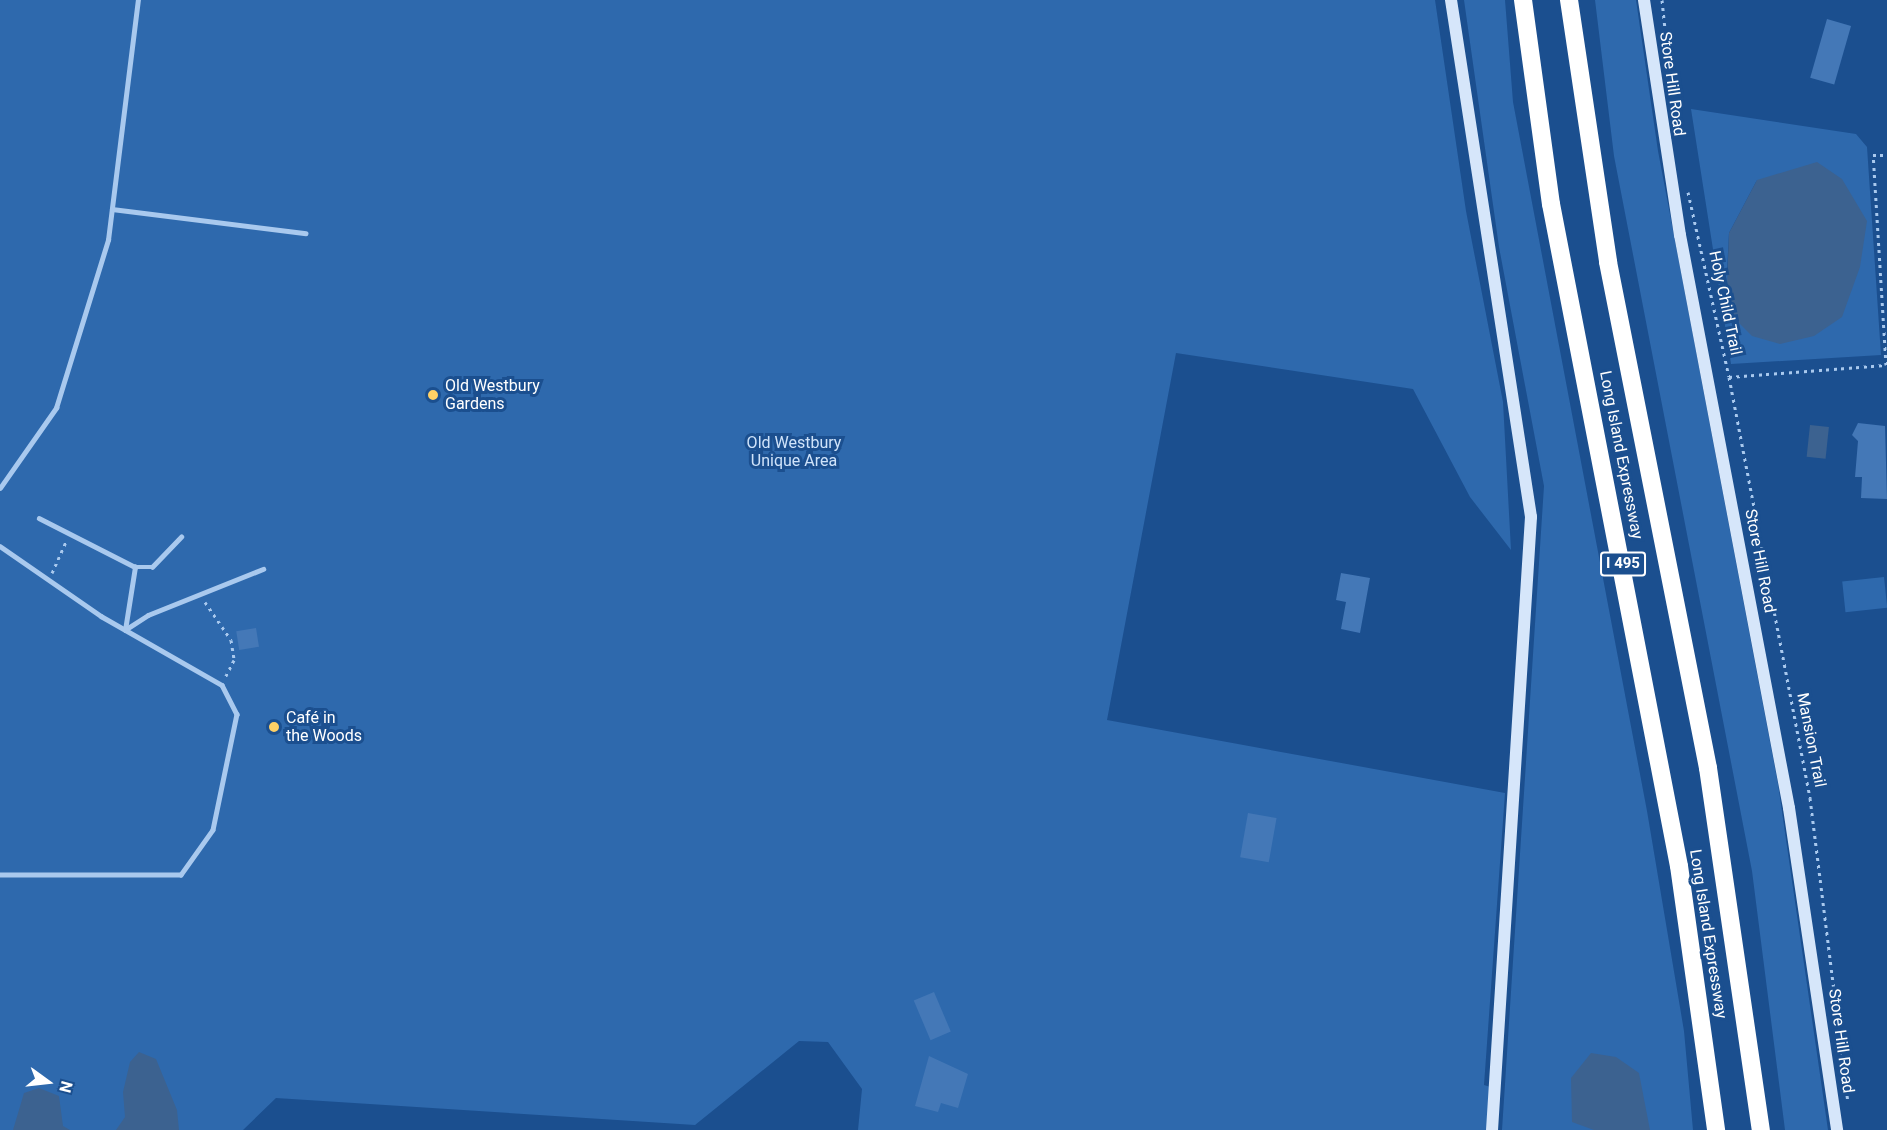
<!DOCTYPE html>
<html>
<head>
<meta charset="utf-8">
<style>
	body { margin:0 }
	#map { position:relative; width:1887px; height:1130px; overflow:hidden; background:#1b4f8f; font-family:Roboto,sans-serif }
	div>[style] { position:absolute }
	.green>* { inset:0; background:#2e69ad; transform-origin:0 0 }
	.water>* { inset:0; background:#3c6290; transform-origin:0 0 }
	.building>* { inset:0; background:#4478b7; transform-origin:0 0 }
	.path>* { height:3px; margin-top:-1.5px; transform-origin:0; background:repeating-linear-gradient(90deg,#a9c9ee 0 3px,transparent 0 7.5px) }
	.service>* { height:4.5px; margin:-2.25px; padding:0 2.25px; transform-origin:2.25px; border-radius:2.25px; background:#a9c9ee }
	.secondary>* { height:12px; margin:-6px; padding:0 6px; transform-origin:6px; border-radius:6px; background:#d6e6fa }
	.motorway>* { height:18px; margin:-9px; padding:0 9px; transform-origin:9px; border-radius:9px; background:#fff }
	.dots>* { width:16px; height:16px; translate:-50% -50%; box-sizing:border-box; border:3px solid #1b4f8f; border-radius:50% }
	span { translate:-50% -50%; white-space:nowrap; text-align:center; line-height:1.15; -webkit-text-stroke:6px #1b4f8f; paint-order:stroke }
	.shield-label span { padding:2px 4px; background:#1b4f8f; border:2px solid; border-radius:4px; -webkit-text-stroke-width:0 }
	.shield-label { font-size:15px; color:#fff; font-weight:700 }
	.street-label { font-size:16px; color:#fff }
	.poi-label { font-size:16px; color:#fff }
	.left { translate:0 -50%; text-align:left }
	.park-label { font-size:16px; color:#cfe3fa }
	.north { position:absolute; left:18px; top:1052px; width:60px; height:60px; -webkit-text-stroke:4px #1b4f8f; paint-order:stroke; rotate:105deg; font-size:16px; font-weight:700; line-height:24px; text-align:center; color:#fff }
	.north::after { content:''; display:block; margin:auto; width:21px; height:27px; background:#fff; clip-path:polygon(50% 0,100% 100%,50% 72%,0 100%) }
</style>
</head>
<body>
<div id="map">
	<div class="green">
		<i style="clip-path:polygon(0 0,1435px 0,1466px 211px,1503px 402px,1511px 550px,1470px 497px,1413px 389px,1176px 353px,1107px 720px,1505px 793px,1484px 1085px,1494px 1088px,1492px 1130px,858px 1130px,862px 1089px,828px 1042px,799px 1041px,695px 1125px,276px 1098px,243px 1130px,0 1130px)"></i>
		<i style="clip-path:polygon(1464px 0,1505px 0,1513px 102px,1647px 811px,1684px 1031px,1693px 1130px,1502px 1130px,1544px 486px,1499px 247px)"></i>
		<i style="clip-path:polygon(1595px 0,1636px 0,1658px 151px,1778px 784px,1828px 1130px,1785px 1130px,1752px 871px,1614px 156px)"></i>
		<i style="clip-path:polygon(evenodd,1691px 109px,1856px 134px,1867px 147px,1881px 355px,1731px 364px,1691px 109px,1757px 180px,1727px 272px,1729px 233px,1757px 180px)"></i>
		<i style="left:1884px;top:577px;width:31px;height:42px;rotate:84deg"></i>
	</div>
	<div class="water">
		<i style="clip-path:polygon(1817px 162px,1842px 179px,1867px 221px,1860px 267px,1842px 317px,1814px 336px,1780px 344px,1752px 336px,1726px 310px,1729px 233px,1757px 180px)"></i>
		<i style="left:1810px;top:425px;width:19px;height:32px;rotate:6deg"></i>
		<i style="clip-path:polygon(139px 1052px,156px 1059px,177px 1110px,179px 1130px,116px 1130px,125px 1117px,123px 1092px,130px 1062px)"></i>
		<i style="clip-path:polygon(1591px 1053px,1616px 1057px,1639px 1073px,1650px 1130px,1594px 1130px,1572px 1122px,1571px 1078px)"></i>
		<i style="clip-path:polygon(39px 1088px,59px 1096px,63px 1126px,70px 1130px,13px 1130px,24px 1093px)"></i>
	</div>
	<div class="building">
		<i style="left:1827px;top:19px;width:25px;height:61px;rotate:16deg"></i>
		<i style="clip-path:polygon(1858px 423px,1885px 426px,1887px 499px,1861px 498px,1862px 477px,1855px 477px,1858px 441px,1852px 435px)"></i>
		<i style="clip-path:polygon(1341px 573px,1370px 578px,1360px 633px,1341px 629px,1346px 602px,1336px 600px)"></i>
		<i style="left:256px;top:628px;width:19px;height:20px;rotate:81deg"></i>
		<i style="left:1248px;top:813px;width:29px;height:45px;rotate:10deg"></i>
		<i style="left:934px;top:992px;width:43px;height:22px;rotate:67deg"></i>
		<i style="clip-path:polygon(929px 1056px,968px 1074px,958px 1108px,941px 1103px,938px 1112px,915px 1106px)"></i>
	</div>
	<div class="path">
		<i style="left:1662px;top:0;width:58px;rotate:84.1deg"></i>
		<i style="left:1688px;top:192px;width:189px;rotate:77.5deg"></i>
		<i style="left:1729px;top:377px;width:157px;rotate:-4.4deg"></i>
		<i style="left:1886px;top:365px;width:210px;rotate:-93.5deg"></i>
		<i style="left:1873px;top:155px;width:14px"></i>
		<i style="left:1729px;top:377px;width:429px;rotate:79.1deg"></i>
		<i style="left:1810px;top:798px;width:307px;rotate:82.9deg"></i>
		<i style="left:52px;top:573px;width:36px;rotate:-66deg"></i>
		<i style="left:205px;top:602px;width:46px;rotate:55.6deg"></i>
		<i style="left:231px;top:640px;width:20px;rotate:81deg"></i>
		<i style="left:234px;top:660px;width:20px;rotate:117deg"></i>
	</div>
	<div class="service">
		<i style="left:112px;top:209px;width:195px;rotate:7.1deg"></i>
		<i style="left:0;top:488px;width:98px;rotate:-55deg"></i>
		<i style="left:56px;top:408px;width:176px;rotate:-72.8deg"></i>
		<i style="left:108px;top:240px;width:242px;rotate:-82.9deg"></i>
		<i style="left:39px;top:518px;width:108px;rotate:27deg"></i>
		<i style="left:135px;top:567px;width:17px"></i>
		<i style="left:152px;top:567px;width:42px;rotate:-46deg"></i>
		<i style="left:0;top:546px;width:123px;rotate:34.7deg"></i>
		<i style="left:101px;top:616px;width:139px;rotate:29.7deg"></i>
		<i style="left:222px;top:685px;width:33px;rotate:63deg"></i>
		<i style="left:237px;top:714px;width:118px;rotate:101.7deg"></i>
		<i style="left:213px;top:830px;width:55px;rotate:125.4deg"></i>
		<i style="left:181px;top:875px;width:181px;rotate:180deg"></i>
		<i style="left:125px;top:630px;width:27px;rotate:-33deg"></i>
		<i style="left:148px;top:615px;width:124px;rotate:-21.8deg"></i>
		<i style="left:125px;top:630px;width:64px;rotate:-81deg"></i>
	</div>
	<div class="secondary">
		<i style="left:1451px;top:0;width:523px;rotate:81.2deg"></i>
		<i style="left:1531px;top:517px;width:614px;rotate:93.64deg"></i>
		<i style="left:1644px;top:0;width:238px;rotate:81.3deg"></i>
		<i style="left:1680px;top:235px;width:583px;rotate:79.23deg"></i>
		<i style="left:1789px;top:808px;width:326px;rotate:81.5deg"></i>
	</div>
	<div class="motorway">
		<i style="left:1523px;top:0;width:206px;rotate:82.2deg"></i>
		<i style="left:1551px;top:204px;width:674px;rotate:79.06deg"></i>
		<i style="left:1679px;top:866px;width:267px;rotate:82deg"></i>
		<i style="left:1569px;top:0;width:265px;rotate:81.5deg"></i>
		<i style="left:1608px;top:262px;width:516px;rotate:78.82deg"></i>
		<i style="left:1708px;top:768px;width:366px;rotate:81.7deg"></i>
	</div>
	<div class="dots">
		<i style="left:433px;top:395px;background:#ffd166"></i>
		<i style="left:274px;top:727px;background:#ffd166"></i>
	</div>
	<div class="shield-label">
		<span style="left:1623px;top:564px">I 495</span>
	</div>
	<div class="street-label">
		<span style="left:1672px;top:84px;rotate:82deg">Store Hill Road</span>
		<span style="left:1725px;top:303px;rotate:78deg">Holy Child Trail</span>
		<span style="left:1621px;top:455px;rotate:79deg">Long Island Expressway</span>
		<span style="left:1760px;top:561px;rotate:79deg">Store Hill Road</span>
		<span style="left:1811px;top:740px;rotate:79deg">Mansion Trail</span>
		<span style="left:1708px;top:934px;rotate:81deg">Long Island Expressway</span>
		<span style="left:1841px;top:1041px;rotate:82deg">Store Hill Road</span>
	</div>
	<div class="poi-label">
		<span class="left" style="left:445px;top:395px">Old Westbury<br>Gardens</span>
		<span class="left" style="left:286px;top:727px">Café in<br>the Woods</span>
	</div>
	<div class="park-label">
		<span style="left:794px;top:452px">Old Westbury<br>Unique Area</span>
	</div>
	<div class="north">N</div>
</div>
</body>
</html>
